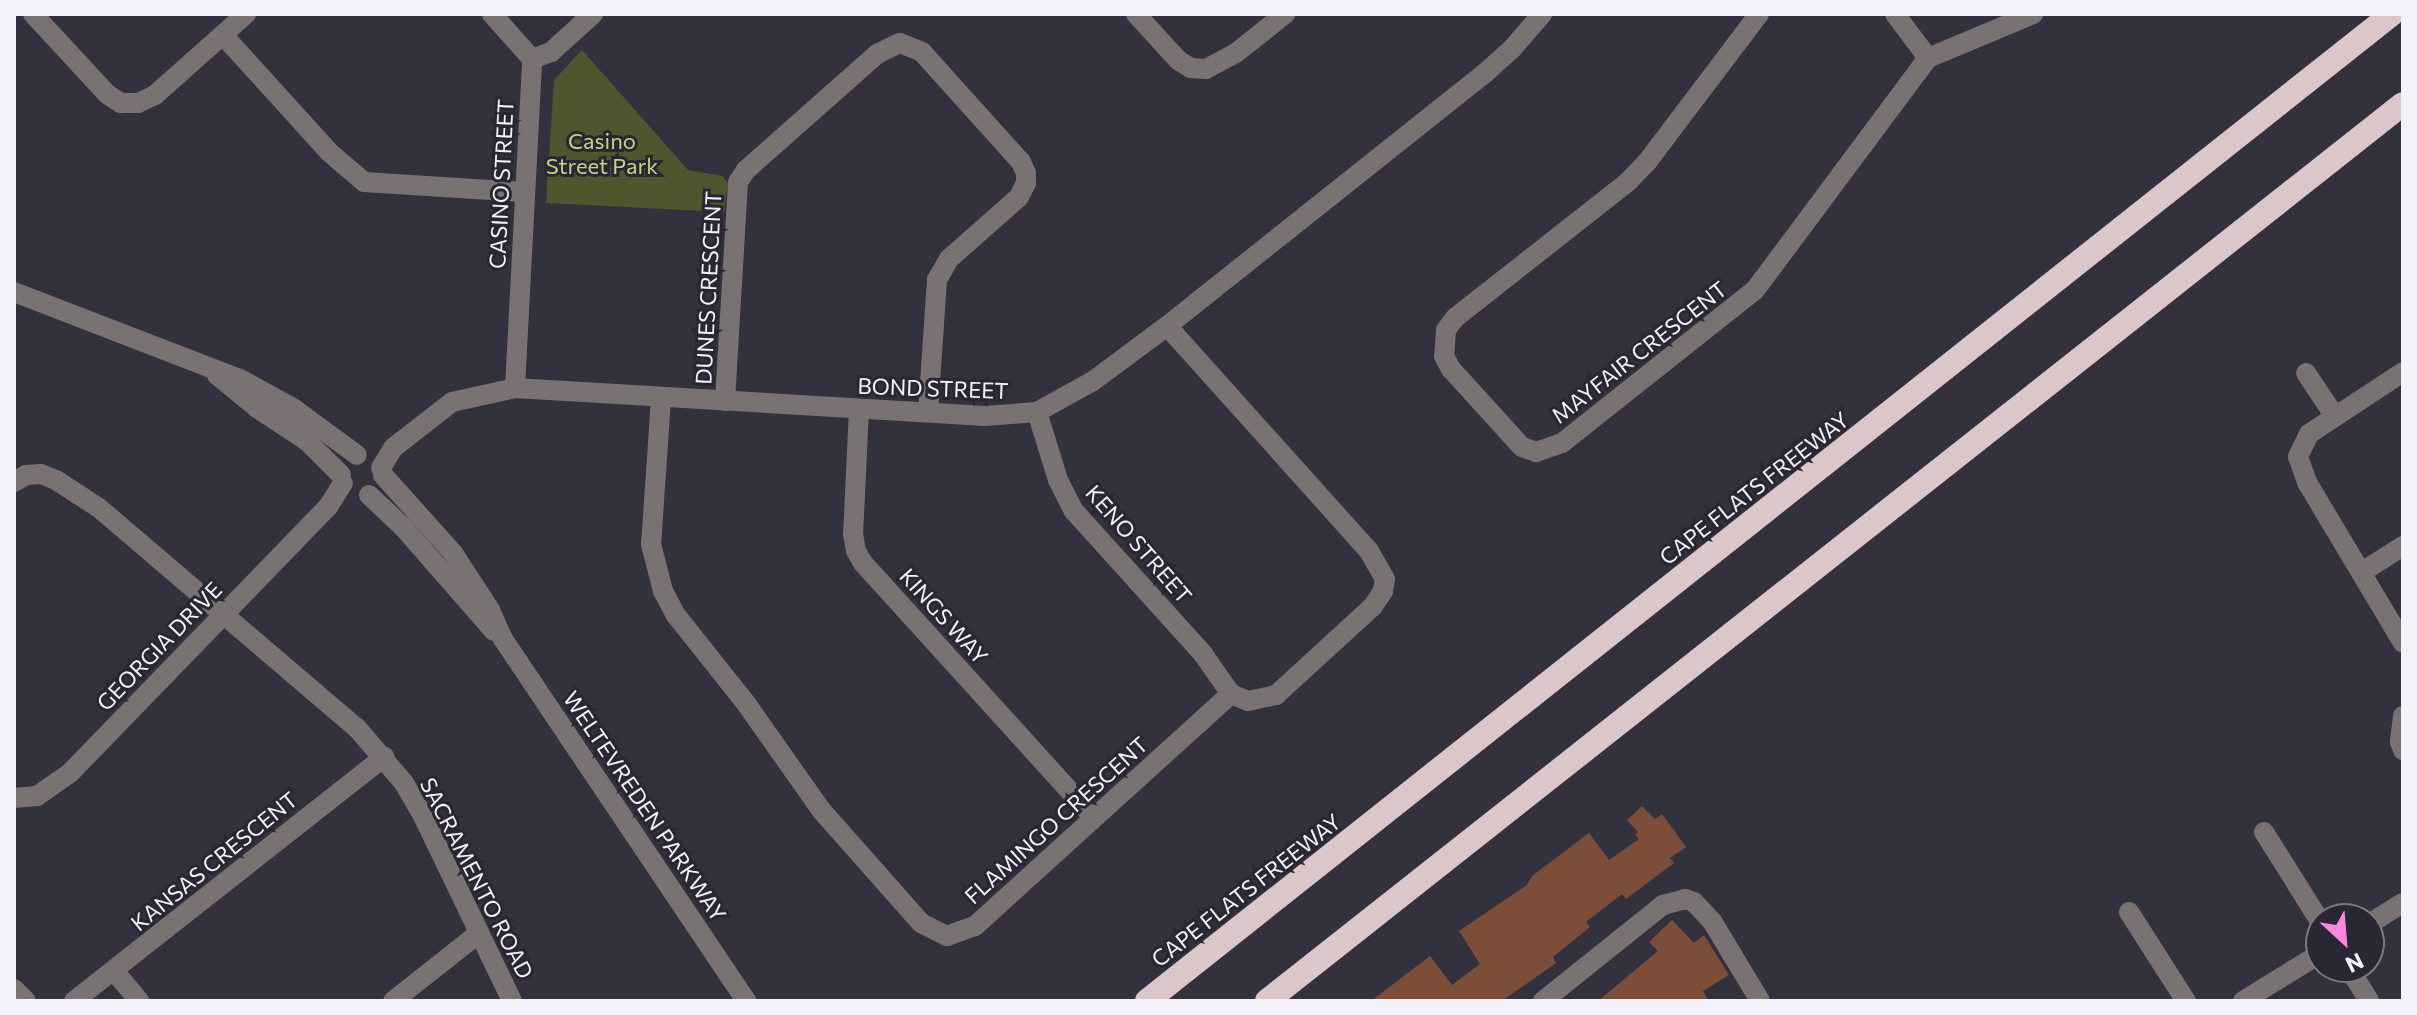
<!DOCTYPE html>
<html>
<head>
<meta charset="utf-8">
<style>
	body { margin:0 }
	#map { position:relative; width:2417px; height:1015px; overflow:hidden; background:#34313f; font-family:Commissioner,sans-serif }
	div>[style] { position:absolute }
	.green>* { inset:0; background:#50552d }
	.building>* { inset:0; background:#7c4e3a }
	.minor>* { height:20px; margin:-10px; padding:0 10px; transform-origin:10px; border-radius:10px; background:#7a7172 }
	.highway>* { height:24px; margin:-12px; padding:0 12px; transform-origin:12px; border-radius:12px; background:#dbc6c9 }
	span { translate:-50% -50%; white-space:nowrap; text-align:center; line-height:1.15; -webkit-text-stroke:6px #2a2734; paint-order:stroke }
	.park-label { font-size:22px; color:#c8d385 }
	.street-label { font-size:22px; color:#f3f1fa }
	.frame { position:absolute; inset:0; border:16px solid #f3f1fa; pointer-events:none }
	.north { position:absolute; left:2305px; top:903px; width:80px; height:80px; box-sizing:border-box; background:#2a2734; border:2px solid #7a7883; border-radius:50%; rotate:154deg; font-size:22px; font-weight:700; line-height:32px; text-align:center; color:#f3f1fa }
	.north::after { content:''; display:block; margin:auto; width:28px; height:36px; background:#fd86e2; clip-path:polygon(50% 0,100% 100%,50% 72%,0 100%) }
</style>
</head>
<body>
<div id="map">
	<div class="green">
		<i style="clip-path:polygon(582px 50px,688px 170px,722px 176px,728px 183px,724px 212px,546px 203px,554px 80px)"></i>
	</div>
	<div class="building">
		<i style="clip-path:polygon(1642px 806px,1655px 819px,1662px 814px,1686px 847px,1670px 858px,1674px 863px,1626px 899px,1622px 894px,1586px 922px,1590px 927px,1553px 957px,1556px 963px,1502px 1001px,1371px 1001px,1430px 956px,1452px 985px,1480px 964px,1459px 931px,1527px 885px,1532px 876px,1589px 833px,1609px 860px,1639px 839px,1635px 834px,1638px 832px,1627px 820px)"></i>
		<i style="clip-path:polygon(1672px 920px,1694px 943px,1704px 935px,1729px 975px,1703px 991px,1709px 1001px,1598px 1001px,1658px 951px,1649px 942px)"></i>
	</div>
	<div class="minor">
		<i style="left:33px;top:14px;width:109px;rotate:47.2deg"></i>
		<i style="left:107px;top:94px;width:17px;rotate:33deg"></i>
		<i style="left:121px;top:103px;width:17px"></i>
		<i style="left:138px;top:103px;width:19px;rotate:-25deg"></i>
		<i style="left:155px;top:95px;width:122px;rotate:-41.7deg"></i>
		<i style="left:492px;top:14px;width:60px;rotate:48.4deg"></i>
		<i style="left:1136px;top:14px;width:62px;rotate:47.6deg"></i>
		<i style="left:1178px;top:60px;width:15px;rotate:32deg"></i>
		<i style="left:1191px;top:68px;width:15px;rotate:4deg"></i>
		<i style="left:1206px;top:69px;width:34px;rotate:-28deg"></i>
		<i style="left:1236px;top:53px;width:63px;rotate:-38.5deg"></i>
		<i style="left:1759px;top:14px;width:184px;rotate:127.1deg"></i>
		<i style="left:1648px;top:161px;width:28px;rotate:134deg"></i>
		<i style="left:1629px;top:181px;width:221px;rotate:141.8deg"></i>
		<i style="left:1455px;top:318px;width:15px;rotate:127deg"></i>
		<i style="left:1446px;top:330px;width:26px;rotate:94deg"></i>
		<i style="left:1444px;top:356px;width:15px;rotate:62deg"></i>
		<i style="left:1451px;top:369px;width:105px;rotate:47.7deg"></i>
		<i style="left:1522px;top:447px;width:15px;rotate:20deg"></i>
		<i style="left:1536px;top:452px;width:28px;rotate:-19deg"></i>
		<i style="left:1562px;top:443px;width:246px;rotate:-38.4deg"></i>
		<i style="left:1755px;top:290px;width:289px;rotate:-53.3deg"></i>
		<i style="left:1895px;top:14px;width:55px;rotate:53.1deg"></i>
		<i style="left:223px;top:35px;width:158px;rotate:47.8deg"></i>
		<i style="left:329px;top:152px;width:46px;rotate:40.6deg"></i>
		<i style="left:364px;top:182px;width:160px;rotate:3.6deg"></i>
		<i style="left:1928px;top:58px;width:114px;rotate:-22.7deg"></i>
		<i style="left:532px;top:59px;width:20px;rotate:-20deg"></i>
		<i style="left:551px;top:52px;width:57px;rotate:-42.1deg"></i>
		<i style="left:14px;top:292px;width:242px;rotate:21.1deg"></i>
		<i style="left:240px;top:379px;width:60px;rotate:28.7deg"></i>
		<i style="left:293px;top:408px;width:79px;rotate:36.3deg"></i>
		<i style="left:2403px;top:372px;width:113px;rotate:146.6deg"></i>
		<i style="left:2309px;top:434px;width:25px;rotate:116deg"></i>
		<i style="left:2298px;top:457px;width:29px;rotate:70deg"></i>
		<i style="left:2308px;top:484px;width:185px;rotate:59.1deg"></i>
		<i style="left:2306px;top:373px;width:50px;rotate:56.3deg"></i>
		<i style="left:217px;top:375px;width:52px;rotate:39.5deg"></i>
		<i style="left:257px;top:408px;width:60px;rotate:33.4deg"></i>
		<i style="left:307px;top:441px;width:48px;rotate:45deg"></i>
		<i style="left:515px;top:388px;width:329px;rotate:-87deg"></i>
		<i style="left:661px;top:399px;width:145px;rotate:93.9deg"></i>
		<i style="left:651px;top:544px;width:49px;rotate:75.7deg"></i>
		<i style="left:663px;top:591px;width:26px;rotate:62deg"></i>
		<i style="left:675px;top:614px;width:112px;rotate:51.5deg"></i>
		<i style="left:745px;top:702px;width:133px;rotate:54.8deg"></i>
		<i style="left:822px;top:811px;width:149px;rotate:48.5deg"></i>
		<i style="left:921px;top:923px;width:29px;rotate:27deg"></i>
		<i style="left:947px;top:936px;width:30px;rotate:-20deg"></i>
		<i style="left:975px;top:926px;width:345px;rotate:-42.2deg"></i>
		<i style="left:1231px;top:694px;width:18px;rotate:22deg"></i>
		<i style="left:1248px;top:701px;width:29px;rotate:-12deg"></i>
		<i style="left:1276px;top:695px;width:132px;rotate:-42.5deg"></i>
		<i style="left:1373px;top:606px;width:18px;rotate:-56deg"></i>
		<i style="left:1383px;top:591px;width:12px;rotate:-81deg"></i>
		<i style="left:1385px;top:579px;width:32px;rotate:-120deg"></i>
		<i style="left:1369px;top:551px;width:302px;rotate:-131.9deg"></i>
		<i style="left:725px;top:401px;width:219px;rotate:-86.6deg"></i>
		<i style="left:738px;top:182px;width:14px;rotate:-56deg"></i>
		<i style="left:746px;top:170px;width:175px;rotate:-41.5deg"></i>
		<i style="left:877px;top:54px;width:25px;rotate:-26deg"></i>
		<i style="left:900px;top:43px;width:24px;rotate:22deg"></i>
		<i style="left:922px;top:52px;width:148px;rotate:48deg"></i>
		<i style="left:1021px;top:162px;width:12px;rotate:66deg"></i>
		<i style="left:1026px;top:173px;width:10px;rotate:90deg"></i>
		<i style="left:1026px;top:183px;width:16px;rotate:117deg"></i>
		<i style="left:1019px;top:197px;width:94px;rotate:138.5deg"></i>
		<i style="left:949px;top:259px;width:24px;rotate:120deg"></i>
		<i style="left:937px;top:280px;width:132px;rotate:93.9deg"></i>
		<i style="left:859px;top:409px;width:125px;rotate:92.7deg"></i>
		<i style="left:853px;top:534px;width:17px;rotate:80deg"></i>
		<i style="left:856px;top:551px;width:14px;rotate:60deg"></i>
		<i style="left:863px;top:563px;width:343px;rotate:47.8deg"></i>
		<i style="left:1037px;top:412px;width:71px;rotate:72.8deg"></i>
		<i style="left:1058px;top:480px;width:35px;rotate:63deg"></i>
		<i style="left:1074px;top:511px;width:193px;rotate:47.9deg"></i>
		<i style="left:1203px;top:654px;width:49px;rotate:55deg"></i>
		<i style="left:381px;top:468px;width:23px;rotate:-59deg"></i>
		<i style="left:393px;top:448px;width:75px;rotate:-37.9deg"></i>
		<i style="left:452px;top:402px;width:65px;rotate:-12.5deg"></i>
		<i style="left:515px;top:388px;width:471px;rotate:3.4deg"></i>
		<i style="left:985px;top:416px;width:52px;rotate:-4.4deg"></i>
		<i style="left:1037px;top:412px;width:64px;rotate:-29deg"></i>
		<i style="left:1093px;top:381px;width:92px;rotate:-36.6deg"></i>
		<i style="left:1167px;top:326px;width:405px;rotate:-38.5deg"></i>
		<i style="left:1484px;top:74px;width:36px;rotate:-42deg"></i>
		<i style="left:1511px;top:50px;width:48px;rotate:-49.3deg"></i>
		<i style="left:383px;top:475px;width:105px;rotate:48.1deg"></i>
		<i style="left:453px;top:553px;width:68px;rotate:57deg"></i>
		<i style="left:490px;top:610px;width:32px;rotate:66deg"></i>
		<i style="left:503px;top:639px;width:436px;rotate:56.1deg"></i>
		<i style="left:14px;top:482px;width:14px;rotate:-30deg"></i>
		<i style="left:26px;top:475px;width:15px;rotate:-4deg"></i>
		<i style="left:41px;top:474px;width:16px;rotate:22deg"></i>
		<i style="left:56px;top:480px;width:51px;rotate:33.1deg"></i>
		<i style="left:99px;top:508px;width:339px;rotate:40.5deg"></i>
		<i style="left:357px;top:728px;width:72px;rotate:49.5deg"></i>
		<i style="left:404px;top:783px;width:38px;rotate:60deg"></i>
		<i style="left:423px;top:816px;width:205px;rotate:64.3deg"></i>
		<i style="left:369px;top:495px;width:47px;rotate:43.3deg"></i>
		<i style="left:403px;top:527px;width:138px;rotate:48.8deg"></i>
		<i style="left:2362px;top:572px;width:49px;rotate:-32.4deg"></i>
		<i style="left:2403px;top:716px;width:26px;rotate:97deg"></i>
		<i style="left:2400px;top:742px;width:9px;rotate:69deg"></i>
		<i style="left:14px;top:798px;width:23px;rotate:-5deg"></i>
		<i style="left:37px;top:796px;width:40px;rotate:-34.9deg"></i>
		<i style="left:70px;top:773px;width:371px;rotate:-45.9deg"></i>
		<i style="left:328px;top:507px;width:28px;rotate:-58deg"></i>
		<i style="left:2264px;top:832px;width:107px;rotate:57.9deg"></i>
		<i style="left:2129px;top:912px;width:106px;rotate:57.4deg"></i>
		<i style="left:2369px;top:924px;width:40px;rotate:-32deg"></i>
		<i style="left:2348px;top:967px;width:40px;rotate:58deg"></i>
		<i style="left:115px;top:972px;width:38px;rotate:50deg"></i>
		<i style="left:14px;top:989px;width:17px;rotate:45deg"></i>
		<i style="left:74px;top:1001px;width:395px;rotate:-38.2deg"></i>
		<i style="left:393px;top:1001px;width:110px;rotate:-38.3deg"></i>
		<i style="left:1543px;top:1001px;width:154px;rotate:-38.7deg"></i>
		<i style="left:1663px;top:905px;width:23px;rotate:-15deg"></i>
		<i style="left:1685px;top:899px;width:9px;rotate:18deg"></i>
		<i style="left:1694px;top:902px;width:26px;rotate:47deg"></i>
		<i style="left:1712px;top:921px;width:93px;rotate:59deg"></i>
		<i style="left:2243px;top:1001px;width:92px;rotate:-31.6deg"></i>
	</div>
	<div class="highway">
		<i style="left:1147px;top:1001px;width:1589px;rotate:-38.41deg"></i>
		<i style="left:1267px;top:1001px;width:1447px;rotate:-38.3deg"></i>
	</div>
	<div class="park-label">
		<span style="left:602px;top:153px">Casino<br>Street Park</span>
	</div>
	<div class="street-label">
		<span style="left:501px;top:184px;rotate:-87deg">CASINO STREET</span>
		<span style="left:708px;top:288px;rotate:-87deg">DUNES CRESCENT</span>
		<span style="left:1639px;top:352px;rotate:-38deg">MAYFAIR CRESCENT</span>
		<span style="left:933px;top:388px;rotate:2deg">BOND STREET</span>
		<span style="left:1754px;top:488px;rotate:-38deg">CAPE FLATS FREEWAY</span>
		<span style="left:1139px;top:544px;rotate:49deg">KENO STREET</span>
		<span style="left:944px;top:616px;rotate:48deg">KINGS WAY</span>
		<span style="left:159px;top:646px;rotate:-46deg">GEORGIA DRIVE</span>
		<span style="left:645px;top:806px;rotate:56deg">WELTEVREDEN PARKWAY</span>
		<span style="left:1056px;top:820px;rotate:-42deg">FLAMINGO CRESCENT</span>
		<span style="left:214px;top:861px;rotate:-39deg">KANSAS CRESCENT</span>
		<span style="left:477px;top:878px;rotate:63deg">SACRAMENTO ROAD</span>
		<span style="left:1246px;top:890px;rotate:-38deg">CAPE FLATS FREEWAY</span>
	</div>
	<div class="frame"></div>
	<div class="north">N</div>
</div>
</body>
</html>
